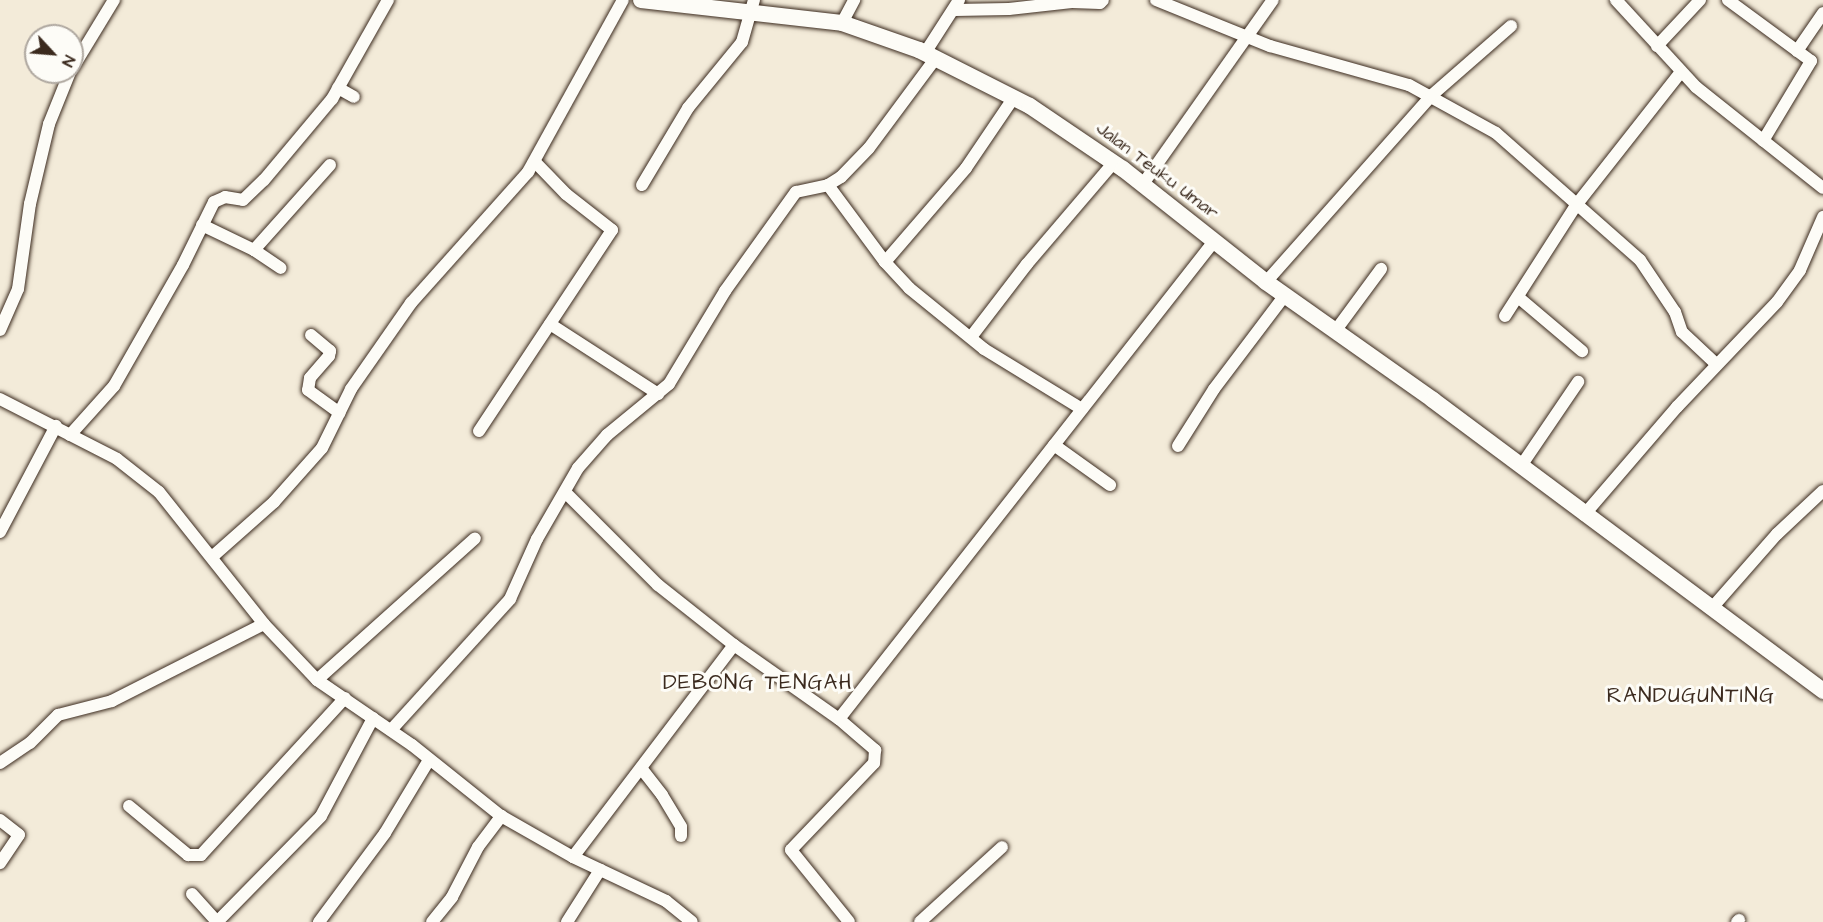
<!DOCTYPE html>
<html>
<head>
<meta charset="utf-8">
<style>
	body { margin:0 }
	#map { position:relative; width:1823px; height:922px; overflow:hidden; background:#f3ebd9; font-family:"Architects Daughter",sans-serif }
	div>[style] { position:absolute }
	.roads { filter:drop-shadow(0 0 2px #3b2a1e) drop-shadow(0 0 2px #3b2a1e) }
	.street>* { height:12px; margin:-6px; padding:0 6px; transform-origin:6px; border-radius:6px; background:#fdfcf7 }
	.secondary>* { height:16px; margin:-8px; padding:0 8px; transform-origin:8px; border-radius:8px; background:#fdfcf7 }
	span { translate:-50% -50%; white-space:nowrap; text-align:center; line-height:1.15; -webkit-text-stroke:6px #fdfcf7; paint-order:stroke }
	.street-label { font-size:18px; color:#3b2a1e }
	.quarter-label { font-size:21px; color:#3b2a1e; letter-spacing:1.5px }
	.north { position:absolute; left:24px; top:24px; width:60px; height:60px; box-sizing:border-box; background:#fdfcf7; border:2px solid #afa8a0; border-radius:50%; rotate:116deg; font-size:16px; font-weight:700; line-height:24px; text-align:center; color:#3b2a1e }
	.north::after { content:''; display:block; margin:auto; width:21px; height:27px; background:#3b2a1e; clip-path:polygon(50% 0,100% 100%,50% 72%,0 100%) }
</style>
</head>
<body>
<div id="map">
	<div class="roads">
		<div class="street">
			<i style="left:1156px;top:0;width:123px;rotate:22deg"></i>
			<i style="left:1270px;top:46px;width:144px;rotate:15.7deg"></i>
			<i style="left:1409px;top:85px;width:99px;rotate:28.9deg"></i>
			<i style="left:1496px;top:133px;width:192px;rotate:41.4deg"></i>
			<i style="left:1640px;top:260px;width:63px;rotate:56.1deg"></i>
			<i style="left:1675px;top:312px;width:21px;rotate:71deg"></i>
			<i style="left:1682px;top:332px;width:47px;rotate:43.3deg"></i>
			<i style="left:1616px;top:0;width:118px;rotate:47.4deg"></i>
			<i style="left:1696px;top:87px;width:162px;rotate:38.5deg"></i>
			<i style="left:1728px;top:0;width:103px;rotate:36.3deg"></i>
			<i style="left:1811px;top:61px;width:93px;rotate:121deg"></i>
			<i style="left:955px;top:10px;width:54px;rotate:-1.1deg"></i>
			<i style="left:1009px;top:9px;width:63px;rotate:-6.3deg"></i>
			<i style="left:1072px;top:2px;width:28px;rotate:2deg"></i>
			<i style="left:1100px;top:3px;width:4px;rotate:-45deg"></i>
			<i style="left:842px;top:23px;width:26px;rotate:-62deg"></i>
			<i style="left:1657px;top:46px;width:63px;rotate:-46.9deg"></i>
			<i style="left:1797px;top:51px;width:46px;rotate:-55.6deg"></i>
			<i style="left:925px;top:53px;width:63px;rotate:-57.3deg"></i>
			<i style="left:72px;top:69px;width:81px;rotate:-58.7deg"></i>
			<i style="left:338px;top:88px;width:18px;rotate:29deg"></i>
			<i style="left:1143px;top:184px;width:225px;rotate:-54.8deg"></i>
			<i style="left:642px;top:185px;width:90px;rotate:-59.1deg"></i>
			<i style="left:688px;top:108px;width:85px;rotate:-50.7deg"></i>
			<i style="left:742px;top:42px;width:44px;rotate:-74.1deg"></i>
			<i style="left:828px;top:185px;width:96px;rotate:53.5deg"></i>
			<i style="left:885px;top:262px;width:35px;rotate:47deg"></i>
			<i style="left:909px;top:288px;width:97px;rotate:39.1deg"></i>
			<i style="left:984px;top:349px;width:115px;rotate:31.5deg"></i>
			<i style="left:202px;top:225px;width:58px;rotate:25.7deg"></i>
			<i style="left:254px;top:250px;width:32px;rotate:34deg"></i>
			<i style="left:254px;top:250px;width:114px;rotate:-48.2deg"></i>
			<i style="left:885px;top:262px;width:124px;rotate:-49.2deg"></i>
			<i style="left:966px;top:168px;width:86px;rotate:-55.9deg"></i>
			<i style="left:1266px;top:282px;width:250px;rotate:-48.4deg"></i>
			<i style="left:1432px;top:95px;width:105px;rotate:-41.1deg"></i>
			<i style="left:1518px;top:297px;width:84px;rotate:40.2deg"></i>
			<i style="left:1505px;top:316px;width:133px;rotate:-57.3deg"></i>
			<i style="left:1577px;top:204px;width:168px;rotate:-51.8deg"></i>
			<i style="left:550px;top:324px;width:129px;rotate:32.9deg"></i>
			<i style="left:0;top:330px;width:45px;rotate:-66.3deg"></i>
			<i style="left:18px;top:289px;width:86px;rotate:-82deg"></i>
			<i style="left:30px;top:204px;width:82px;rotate:-76.6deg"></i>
			<i style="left:49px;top:124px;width:56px;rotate:-68deg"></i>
			<i style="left:1336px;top:330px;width:76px;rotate:-53.6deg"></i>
			<i style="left:311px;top:335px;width:25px;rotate:40deg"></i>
			<i style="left:330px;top:351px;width:5px;rotate:101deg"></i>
			<i style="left:329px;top:356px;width:29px;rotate:131deg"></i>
			<i style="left:310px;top:378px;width:12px;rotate:99deg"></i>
			<i style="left:308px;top:390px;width:39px;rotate:36deg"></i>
			<i style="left:971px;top:337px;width:92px;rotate:-52.5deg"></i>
			<i style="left:1027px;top:264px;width:134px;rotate:-49.5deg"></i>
			<i style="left:0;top:399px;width:131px;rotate:27.1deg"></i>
			<i style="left:117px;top:459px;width:53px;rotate:38.2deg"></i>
			<i style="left:159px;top:492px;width:169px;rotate:51.5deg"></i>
			<i style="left:264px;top:624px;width:77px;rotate:46.6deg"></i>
			<i style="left:317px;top:680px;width:115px;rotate:34.4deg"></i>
			<i style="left:412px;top:745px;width:114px;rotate:38.6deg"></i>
			<i style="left:501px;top:816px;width:83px;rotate:29.7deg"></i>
			<i style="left:573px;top:857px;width:103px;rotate:25.3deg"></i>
			<i style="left:666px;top:901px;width:33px;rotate:39deg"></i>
			<i style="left:479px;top:431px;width:241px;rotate:-56.5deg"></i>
			<i style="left:612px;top:230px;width:58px;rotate:-142deg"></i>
			<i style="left:566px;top:194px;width:45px;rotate:-134.1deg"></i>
			<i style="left:70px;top:435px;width:66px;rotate:-48.1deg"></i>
			<i style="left:114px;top:386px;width:139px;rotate:-60.3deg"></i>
			<i style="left:183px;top:265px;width:70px;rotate:-63.8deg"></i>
			<i style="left:214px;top:202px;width:12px;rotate:-24deg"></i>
			<i style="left:225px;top:197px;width:18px;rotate:9deg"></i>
			<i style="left:243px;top:200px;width:29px;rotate:-44deg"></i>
			<i style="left:264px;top:180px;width:106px;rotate:-50deg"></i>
			<i style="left:332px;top:99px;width:114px;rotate:-60.5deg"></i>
			<i style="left:1054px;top:445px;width:69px;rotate:35.5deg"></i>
			<i style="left:1178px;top:446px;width:67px;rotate:-57.7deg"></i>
			<i style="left:1214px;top:389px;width:118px;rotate:-52.9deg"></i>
			<i style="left:1521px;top:466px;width:102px;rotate:-55.8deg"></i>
			<i style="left:566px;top:493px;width:130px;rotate:45deg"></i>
			<i style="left:658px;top:585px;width:97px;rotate:38.3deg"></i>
			<i style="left:734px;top:645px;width:128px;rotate:35.2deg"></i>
			<i style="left:839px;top:719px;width:609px;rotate:-51.87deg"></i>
			<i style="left:1584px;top:515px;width:143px;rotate:-49.3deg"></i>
			<i style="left:1677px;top:407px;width:145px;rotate:-46.4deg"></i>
			<i style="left:1777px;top:302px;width:39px;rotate:-54deg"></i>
			<i style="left:1800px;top:270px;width:58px;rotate:-66.5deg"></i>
			<i style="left:0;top:532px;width:120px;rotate:-62.2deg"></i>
			<i style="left:212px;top:557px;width:83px;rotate:-41.6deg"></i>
			<i style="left:274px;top:502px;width:72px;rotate:-48.4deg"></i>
			<i style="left:322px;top:448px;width:66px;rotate:-63.8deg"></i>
			<i style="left:351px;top:389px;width:105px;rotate:-55.1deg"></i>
			<i style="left:411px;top:303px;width:176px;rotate:-48.2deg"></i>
			<i style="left:528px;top:172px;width:196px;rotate:-61.1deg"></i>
			<i style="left:1711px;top:609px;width:100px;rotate:-48.7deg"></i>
			<i style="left:1777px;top:534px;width:63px;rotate:-43.1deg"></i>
			<i style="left:317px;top:680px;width:212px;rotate:-41.9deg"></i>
			<i style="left:839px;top:719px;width:48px;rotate:40.7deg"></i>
			<i style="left:875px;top:750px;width:13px;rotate:94deg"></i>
			<i style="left:874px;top:763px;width:120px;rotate:133.7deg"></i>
			<i style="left:791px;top:850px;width:92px;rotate:51.1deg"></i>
			<i style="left:391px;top:730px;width:177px;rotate:-47.7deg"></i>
			<i style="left:510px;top:599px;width:66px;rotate:-65.8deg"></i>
			<i style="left:537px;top:539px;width:82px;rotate:-60deg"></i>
			<i style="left:578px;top:468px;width:44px;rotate:-48.7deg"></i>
			<i style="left:607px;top:435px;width:80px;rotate:-39.4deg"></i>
			<i style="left:669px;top:384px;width:109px;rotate:-58.9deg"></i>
			<i style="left:725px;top:291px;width:122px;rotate:-54.4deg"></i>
			<i style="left:796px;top:192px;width:33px;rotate:-12deg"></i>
			<i style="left:828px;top:185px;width:15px;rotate:-32deg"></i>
			<i style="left:841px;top:177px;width:40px;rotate:-46deg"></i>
			<i style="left:869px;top:148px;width:111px;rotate:-53.4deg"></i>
			<i style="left:0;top:763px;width:36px;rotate:-34deg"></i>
			<i style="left:30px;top:743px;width:40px;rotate:-45deg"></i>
			<i style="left:58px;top:715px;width:56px;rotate:-14.5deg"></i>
			<i style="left:112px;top:701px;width:170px;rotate:-26.9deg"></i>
			<i style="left:641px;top:768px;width:34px;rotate:52deg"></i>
			<i style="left:662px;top:795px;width:37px;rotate:59deg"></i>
			<i style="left:681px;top:827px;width:9px;rotate:90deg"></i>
			<i style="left:129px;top:806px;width:77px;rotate:39.7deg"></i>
			<i style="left:188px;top:855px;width:13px"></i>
			<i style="left:201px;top:855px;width:213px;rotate:-47.5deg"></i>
			<i style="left:0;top:820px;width:24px;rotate:38deg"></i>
			<i style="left:19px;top:835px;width:34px;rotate:124deg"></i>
			<i style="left:573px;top:857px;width:266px;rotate:-52.8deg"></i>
			<i style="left:192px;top:894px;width:38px;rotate:48deg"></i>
			<i style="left:217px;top:922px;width:148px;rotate:-45.5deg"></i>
			<i style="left:321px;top:816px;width:111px;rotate:-62deg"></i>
			<i style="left:319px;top:922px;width:111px;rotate:-53.4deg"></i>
			<i style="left:385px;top:833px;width:85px;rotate:-58.9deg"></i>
			<i style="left:432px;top:922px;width:32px;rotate:-51deg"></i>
			<i style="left:452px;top:897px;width:56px;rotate:-62.5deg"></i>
			<i style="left:478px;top:847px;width:39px;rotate:-53deg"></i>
			<i style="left:567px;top:922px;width:62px;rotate:-57.6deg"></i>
			<i style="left:920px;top:922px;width:111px;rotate:-42.4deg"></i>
			<i style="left:1737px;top:922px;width:3px;rotate:-45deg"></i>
		</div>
		<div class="secondary">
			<i style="left:641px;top:0;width:202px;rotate:6.5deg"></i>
			<i style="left:842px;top:23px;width:82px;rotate:19.3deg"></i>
			<i style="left:919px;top:50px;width:124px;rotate:26.8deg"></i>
			<i style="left:1030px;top:106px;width:112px;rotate:34.1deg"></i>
			<i style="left:1123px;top:169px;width:182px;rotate:38.3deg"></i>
			<i style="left:1266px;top:282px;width:204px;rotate:35.2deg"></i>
			<i style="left:1433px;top:400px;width:487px;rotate:36.7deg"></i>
		</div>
	</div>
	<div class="street-label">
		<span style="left:1157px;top:171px;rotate:37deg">Jalan Teuku Umar</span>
	</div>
	<div class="quarter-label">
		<span style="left:758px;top:683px">DEBONG TENGAH</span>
		<span style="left:1691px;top:696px">RANDUGUNTING</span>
	</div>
	<div class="north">N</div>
</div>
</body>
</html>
